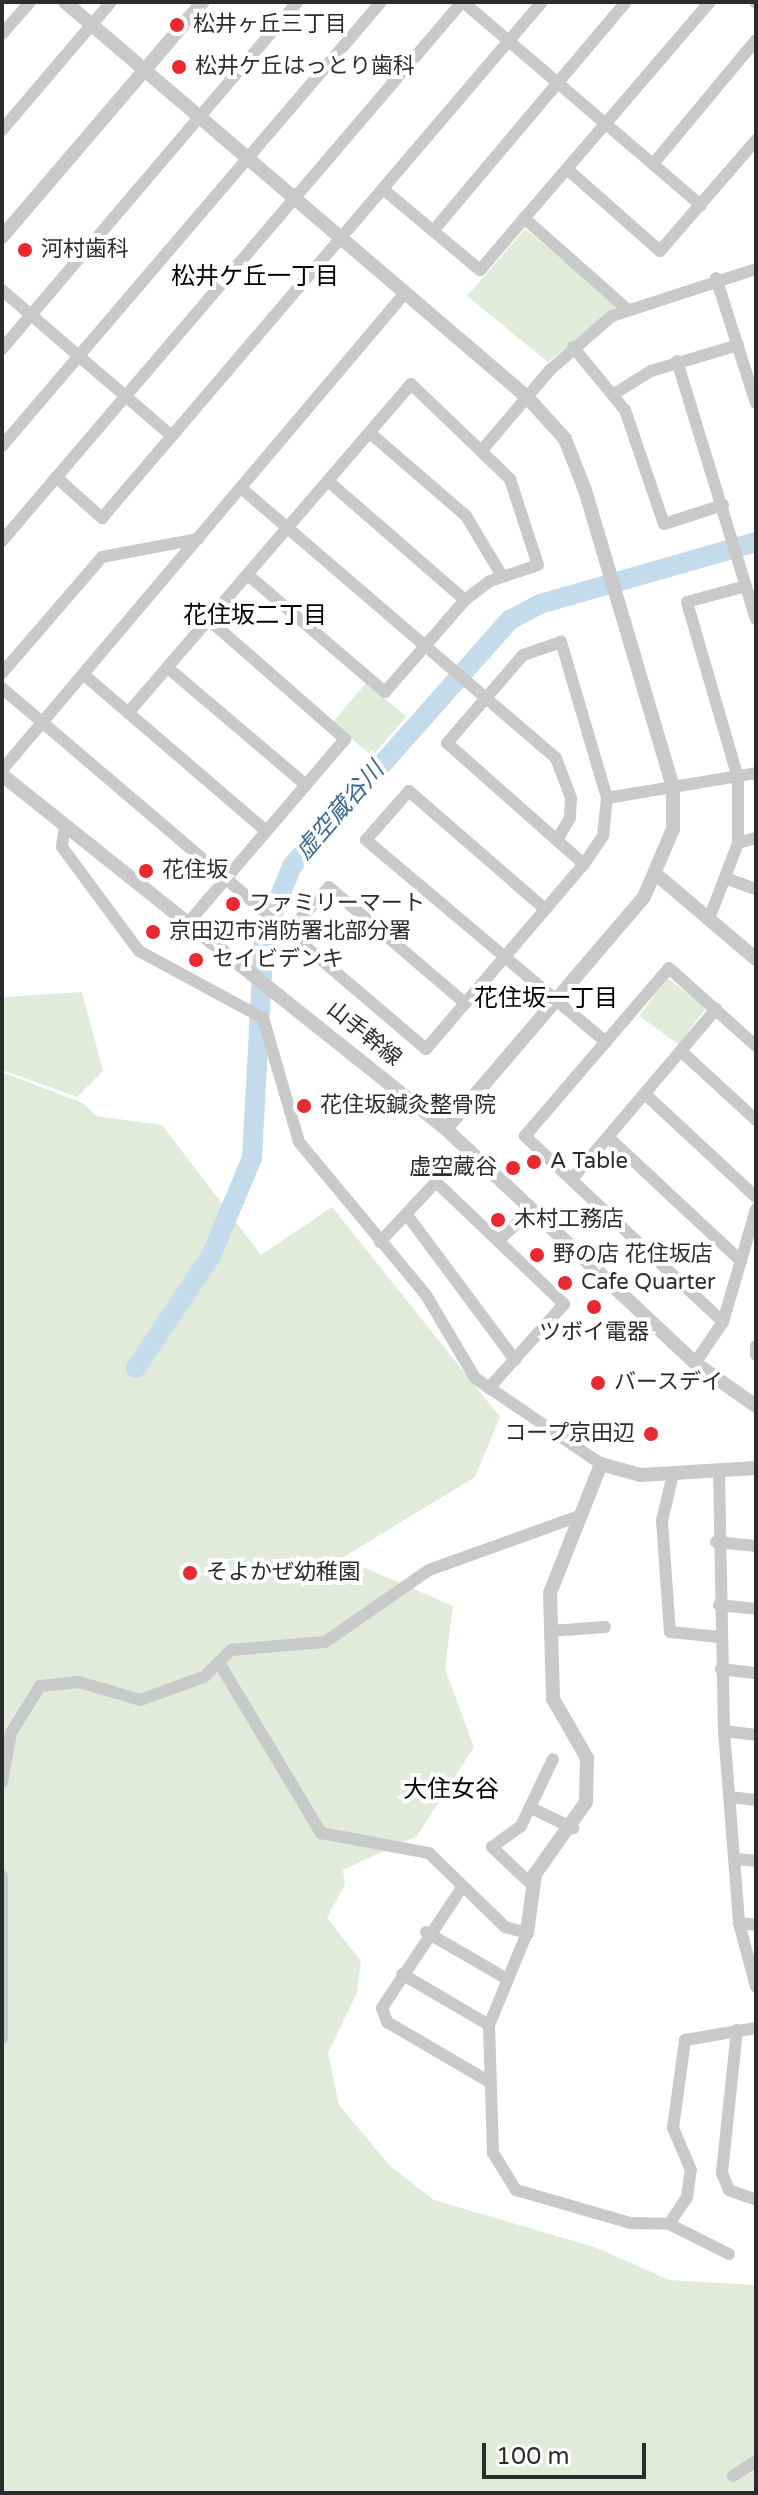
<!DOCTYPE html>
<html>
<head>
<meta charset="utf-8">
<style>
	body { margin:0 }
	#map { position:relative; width:758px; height:2495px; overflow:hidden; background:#fff; font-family:"Varela Round","Noto Sans JP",sans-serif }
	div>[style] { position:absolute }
	.green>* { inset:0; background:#e2ebd9; transform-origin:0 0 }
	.river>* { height:20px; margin:-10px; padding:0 10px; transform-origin:10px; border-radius:10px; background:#c4dbeb }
	.minor>* { height:12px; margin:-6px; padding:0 6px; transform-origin:6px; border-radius:6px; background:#c9c9c9 }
	.tertiary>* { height:14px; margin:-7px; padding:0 7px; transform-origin:7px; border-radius:7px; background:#c9c9c9 }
	.dots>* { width:22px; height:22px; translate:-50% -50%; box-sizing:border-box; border:4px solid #fff; border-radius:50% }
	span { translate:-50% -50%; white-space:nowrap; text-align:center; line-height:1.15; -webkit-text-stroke:8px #fff; paint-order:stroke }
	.poi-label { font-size:22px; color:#2c2c2c }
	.left { translate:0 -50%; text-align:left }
	.right { translate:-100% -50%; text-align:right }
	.street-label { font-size:22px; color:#2c2c2c }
	.neighbourhood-label { font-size:24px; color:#000 }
	.water-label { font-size:24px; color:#396c8f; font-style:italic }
	.frame { position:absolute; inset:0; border:4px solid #2c2c2c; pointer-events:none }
	.scale { position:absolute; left:482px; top:2443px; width:164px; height:36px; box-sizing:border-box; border:4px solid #2c2c2c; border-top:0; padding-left:10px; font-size:24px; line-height:28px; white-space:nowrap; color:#2c2c2c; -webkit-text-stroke:6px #fff; paint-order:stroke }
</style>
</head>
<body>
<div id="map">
	<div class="green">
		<i style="clip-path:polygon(525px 229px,618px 306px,548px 362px,467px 296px)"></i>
		<i style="left:366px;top:683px;width:52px;height:52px;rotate:40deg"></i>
		<i style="left:667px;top:978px;width:49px;height:47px;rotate:36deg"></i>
		<i style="clip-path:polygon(82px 992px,103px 1071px,77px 1097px,2px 1070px,2px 997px)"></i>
		<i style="clip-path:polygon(2px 1072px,83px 1103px,96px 1116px,162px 1125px,261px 1255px,332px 1207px,500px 1417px,475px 1477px,342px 1558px,453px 1606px,445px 1669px,474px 1747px,417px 1836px,343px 1870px,345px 1884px,327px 1918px,361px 1961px,357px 1993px,328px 2053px,339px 2105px,390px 2166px,434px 2200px,594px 2247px,670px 2280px,756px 2285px,756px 2493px,2px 2493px)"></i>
	</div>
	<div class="river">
		<i style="left:136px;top:1368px;width:135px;rotate:-56.2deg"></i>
		<i style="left:211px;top:1256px;width:106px;rotate:-67.3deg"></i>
		<i style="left:252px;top:1158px;width:223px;rotate:-86.9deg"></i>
		<i style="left:264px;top:935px;width:74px;rotate:-67.9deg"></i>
		<i style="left:292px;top:866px;width:329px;rotate:-48.5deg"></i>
		<i style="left:510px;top:620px;width:34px;rotate:-28deg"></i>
		<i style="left:540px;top:604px;width:225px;rotate:-16deg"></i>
	</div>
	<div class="minor">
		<i style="left:463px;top:2px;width:313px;rotate:40.5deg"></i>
		<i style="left:755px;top:2px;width:1px;rotate:45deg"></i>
		<i style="left:2px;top:34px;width:43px;rotate:-48.8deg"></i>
		<i style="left:2px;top:130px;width:168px;rotate:-49.6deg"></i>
		<i style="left:653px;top:164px;width:161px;rotate:-50.3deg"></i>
		<i style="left:567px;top:169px;width:124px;rotate:41.4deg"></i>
		<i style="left:660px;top:251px;width:147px;rotate:-49.1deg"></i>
		<i style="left:383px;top:189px;width:126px;rotate:39.9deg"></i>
		<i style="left:480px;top:270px;width:353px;rotate:-49.4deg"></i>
		<i style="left:524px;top:218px;width:137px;rotate:41.5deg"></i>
		<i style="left:433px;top:231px;width:299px;rotate:-49.9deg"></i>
		<i style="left:716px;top:278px;width:131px;rotate:72.3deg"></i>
		<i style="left:2px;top:290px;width:224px;rotate:40.7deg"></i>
		<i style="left:573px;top:347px;width:82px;rotate:50.5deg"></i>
		<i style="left:625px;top:410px;width:120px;rotate:71.1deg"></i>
		<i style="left:664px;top:524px;width:62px;rotate:-17.9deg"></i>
		<i style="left:2px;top:349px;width:455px;rotate:-49.6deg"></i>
		<i style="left:677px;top:361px;width:270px;rotate:73deg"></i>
		<i style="left:614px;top:394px;width:44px;rotate:-31.9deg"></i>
		<i style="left:651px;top:371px;width:91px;rotate:-16.6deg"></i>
		<i style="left:370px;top:433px;width:127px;rotate:40.8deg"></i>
		<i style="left:466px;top:516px;width:70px;rotate:59deg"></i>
		<i style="left:2px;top:446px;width:584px;rotate:-49.52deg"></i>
		<i style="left:483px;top:449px;width:104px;rotate:-49.7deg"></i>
		<i style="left:550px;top:370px;width:82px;rotate:-41.1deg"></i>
		<i style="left:612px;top:316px;width:151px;rotate:-18.1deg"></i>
		<i style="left:56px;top:477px;width:62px;rotate:41.7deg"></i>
		<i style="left:102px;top:518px;width:678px;rotate:-49.55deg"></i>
		<i style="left:328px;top:481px;width:181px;rotate:41deg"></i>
		<i style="left:241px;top:488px;width:415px;rotate:40.6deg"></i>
		<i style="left:556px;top:758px;width:43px;rotate:69.4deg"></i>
		<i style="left:571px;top:798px;width:20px;rotate:93deg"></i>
		<i style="left:570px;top:818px;width:26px;rotate:121deg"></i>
		<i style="left:2px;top:541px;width:709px;rotate:-49.52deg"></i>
		<i style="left:168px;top:668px;width:181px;rotate:40.3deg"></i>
		<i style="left:2px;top:673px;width:153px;rotate:-49.2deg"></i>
		<i style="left:102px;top:557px;width:98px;rotate:-10.6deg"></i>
		<i style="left:83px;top:674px;width:241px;rotate:40.6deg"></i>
		<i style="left:2px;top:688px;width:557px;rotate:40.41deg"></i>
		<i style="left:426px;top:1049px;width:243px;rotate:-49.5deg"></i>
		<i style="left:584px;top:864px;width:34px;rotate:-56deg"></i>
		<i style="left:603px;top:836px;width:38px;rotate:-84deg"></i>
		<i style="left:607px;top:798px;width:163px;rotate:-106.4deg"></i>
		<i style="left:561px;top:642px;width:40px;rotate:161.1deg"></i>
		<i style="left:523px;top:655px;width:116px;rotate:130.8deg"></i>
		<i style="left:447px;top:743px;width:183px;rotate:41.5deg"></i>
		<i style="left:128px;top:713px;width:434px;rotate:-49.3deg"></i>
		<i style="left:411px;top:384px;width:137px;rotate:43.8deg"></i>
		<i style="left:510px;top:479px;width:90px;rotate:72deg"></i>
		<i style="left:538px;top:565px;width:51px;rotate:161.6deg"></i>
		<i style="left:490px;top:581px;width:31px;rotate:143deg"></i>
		<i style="left:465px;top:600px;width:122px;rotate:131deg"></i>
		<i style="left:385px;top:692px;width:180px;rotate:-139.5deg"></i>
		<i style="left:2px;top:770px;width:624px;rotate:-49.81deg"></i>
		<i style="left:607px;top:798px;width:151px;rotate:-9.5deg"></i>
		<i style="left:65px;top:827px;width:20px;rotate:99deg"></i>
		<i style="left:62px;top:847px;width:129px;rotate:53.5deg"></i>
		<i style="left:139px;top:951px;width:141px;rotate:28.4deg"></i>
		<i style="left:263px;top:1018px;width:129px;rotate:73.8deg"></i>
		<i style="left:299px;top:1142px;width:199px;rotate:50.3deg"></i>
		<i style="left:426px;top:1295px;width:96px;rotate:59.4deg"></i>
		<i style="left:475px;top:1378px;width:153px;rotate:34.3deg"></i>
		<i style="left:738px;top:843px;width:19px;rotate:-16deg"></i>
		<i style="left:728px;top:879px;width:30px;rotate:20deg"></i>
		<i style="left:545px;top:909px;width:180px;rotate:-139.1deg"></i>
		<i style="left:409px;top:791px;width:65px;rotate:131.3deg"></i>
		<i style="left:366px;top:840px;width:314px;rotate:40.1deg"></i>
		<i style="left:709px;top:919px;width:81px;rotate:-69.1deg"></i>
		<i style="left:738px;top:843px;width:65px;rotate:-90deg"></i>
		<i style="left:738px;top:778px;width:183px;rotate:-106.2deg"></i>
		<i style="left:687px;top:602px;width:61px;rotate:-15.2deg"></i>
		<i style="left:188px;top:923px;width:242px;rotate:-49.5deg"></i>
		<i style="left:345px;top:739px;width:181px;rotate:-138.8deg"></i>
		<i style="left:289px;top:931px;width:59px;rotate:-47.7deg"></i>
		<i style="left:329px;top:887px;width:179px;rotate:40.5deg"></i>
		<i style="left:681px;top:1051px;width:102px;rotate:42.6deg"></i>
		<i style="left:645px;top:1094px;width:151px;rotate:42.9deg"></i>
		<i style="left:608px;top:1137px;width:182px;rotate:43deg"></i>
		<i style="left:572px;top:1179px;width:223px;rotate:-49.7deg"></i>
		<i style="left:407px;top:1215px;width:181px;rotate:53.3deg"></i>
		<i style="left:499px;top:1240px;width:45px;rotate:-43.2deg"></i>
		<i style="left:380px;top:1242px;width:82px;rotate:-47deg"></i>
		<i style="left:436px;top:1182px;width:177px;rotate:43.6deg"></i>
		<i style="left:564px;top:1304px;width:113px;rotate:131.8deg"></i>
		<i style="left:723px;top:1322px;width:272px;rotate:-136.8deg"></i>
		<i style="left:525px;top:1136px;width:221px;rotate:-49.4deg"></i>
		<i style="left:669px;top:968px;width:117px;rotate:41.9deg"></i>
		<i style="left:756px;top:1346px;width:9px;rotate:90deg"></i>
		<i style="left:695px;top:1363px;width:50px;rotate:-55.7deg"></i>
		<i style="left:723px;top:1322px;width:118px;rotate:-73.7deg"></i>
		<i style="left:719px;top:1471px;width:260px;rotate:88.9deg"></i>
		<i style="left:724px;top:1731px;width:193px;rotate:85.5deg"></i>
		<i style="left:739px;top:1923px;width:66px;rotate:75.1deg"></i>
		<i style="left:673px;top:1474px;width:48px;rotate:103.2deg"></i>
		<i style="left:662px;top:1521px;width:111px;rotate:85.9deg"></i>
		<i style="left:670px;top:1632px;width:50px;rotate:5.7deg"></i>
		<i style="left:716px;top:1542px;width:40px;rotate:5.7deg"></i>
		<i style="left:719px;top:1605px;width:37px;rotate:6deg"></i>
		<i style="left:551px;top:1631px;width:54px;rotate:-4.2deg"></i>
		<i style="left:221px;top:1666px;width:195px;rotate:59.1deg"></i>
		<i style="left:321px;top:1833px;width:110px;rotate:10.5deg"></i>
		<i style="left:429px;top:1853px;width:106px;rotate:44.2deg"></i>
		<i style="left:505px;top:1927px;width:23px;rotate:15deg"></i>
		<i style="left:527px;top:1933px;width:100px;rotate:112.4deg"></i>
		<i style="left:489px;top:2025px;width:128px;rotate:88.2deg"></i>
		<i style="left:493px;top:2153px;width:44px;rotate:58.1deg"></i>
		<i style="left:516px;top:2190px;width:119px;rotate:16.1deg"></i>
		<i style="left:630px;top:2223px;width:39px;rotate:1deg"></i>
		<i style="left:669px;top:2224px;width:32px;rotate:-56deg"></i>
		<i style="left:687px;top:2197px;width:27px;rotate:-82deg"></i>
		<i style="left:691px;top:2170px;width:46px;rotate:-113.2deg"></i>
		<i style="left:673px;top:2128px;width:89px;rotate:-82.2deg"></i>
		<i style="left:685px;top:2040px;width:72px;rotate:-9.6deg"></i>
		<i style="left:721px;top:1669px;width:35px;rotate:7deg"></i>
		<i style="left:724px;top:1731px;width:32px;rotate:7deg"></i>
		<i style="left:2px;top:1782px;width:50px;rotate:-79.6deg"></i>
		<i style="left:11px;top:1733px;width:55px;rotate:-58.3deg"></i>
		<i style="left:40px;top:1686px;width:39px;rotate:-6deg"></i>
		<i style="left:79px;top:1682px;width:64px;rotate:16.4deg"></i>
		<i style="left:140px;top:1700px;width:68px;rotate:-19.8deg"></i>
		<i style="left:204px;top:1677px;width:38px;rotate:-45deg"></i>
		<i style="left:231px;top:1650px;width:94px;rotate:-4.9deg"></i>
		<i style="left:325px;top:1642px;width:126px;rotate:-34.7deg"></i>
		<i style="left:429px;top:1570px;width:163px;rotate:-19.8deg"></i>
		<i style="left:730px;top:1797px;width:26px;rotate:7deg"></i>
		<i style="left:531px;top:1808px;width:47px;rotate:25.5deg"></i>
		<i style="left:735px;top:1859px;width:21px;rotate:5deg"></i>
		<i style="left:2px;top:1876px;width:162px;rotate:90deg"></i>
		<i style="left:531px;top:1884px;width:54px;rotate:-136.5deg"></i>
		<i style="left:492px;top:1847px;width:36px;rotate:-36deg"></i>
		<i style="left:521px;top:1826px;width:74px;rotate:-64.5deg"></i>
		<i style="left:461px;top:1889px;width:143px;rotate:123.6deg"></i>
		<i style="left:382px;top:2008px;width:15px;rotate:70deg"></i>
		<i style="left:387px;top:2022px;width:117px;rotate:30.3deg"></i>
		<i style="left:739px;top:1923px;width:17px;rotate:7deg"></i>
		<i style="left:426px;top:1932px;width:94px;rotate:30.1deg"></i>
		<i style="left:402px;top:1974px;width:101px;rotate:30.4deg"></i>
		<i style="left:737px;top:2030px;width:144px;rotate:96deg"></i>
		<i style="left:722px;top:2173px;width:18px;rotate:68deg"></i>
		<i style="left:729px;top:2190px;width:29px;rotate:20deg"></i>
		<i style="left:669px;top:2224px;width:67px;rotate:26.6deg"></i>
		<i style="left:733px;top:2476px;width:27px;rotate:-33deg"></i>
	</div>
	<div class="tertiary">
		<i style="left:65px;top:2px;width:608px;rotate:40.53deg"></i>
		<i style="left:527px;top:397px;width:57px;rotate:47.9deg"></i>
		<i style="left:565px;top:439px;width:55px;rotate:68.6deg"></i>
		<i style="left:585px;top:490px;width:310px;rotate:73.5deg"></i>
		<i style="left:673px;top:787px;width:42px;rotate:90deg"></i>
		<i style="left:673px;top:829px;width:74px;rotate:113.1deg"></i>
		<i style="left:644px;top:897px;width:305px;rotate:130.5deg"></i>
		<i style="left:2px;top:237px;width:309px;rotate:-49.5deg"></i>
		<i style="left:2px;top:775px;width:568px;rotate:38.57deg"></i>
		<i style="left:446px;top:1129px;width:342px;rotate:43.2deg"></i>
		<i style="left:695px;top:1363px;width:75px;rotate:35.2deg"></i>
		<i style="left:657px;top:875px;width:130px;rotate:40.3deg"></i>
		<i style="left:527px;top:1933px;width:60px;rotate:-82.3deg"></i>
		<i style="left:535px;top:1874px;width:88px;rotate:-54.7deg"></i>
		<i style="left:586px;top:1802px;width:44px;rotate:-88.7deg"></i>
		<i style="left:587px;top:1758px;width:68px;rotate:-120deg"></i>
		<i style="left:553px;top:1699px;width:106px;rotate:-91.6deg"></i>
		<i style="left:550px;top:1593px;width:139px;rotate:-68.4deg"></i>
		<i style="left:601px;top:1464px;width:41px;rotate:15.4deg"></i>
		<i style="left:641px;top:1475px;width:115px;rotate:-3.5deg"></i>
	</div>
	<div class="dots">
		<i style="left:177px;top:25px;background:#e92832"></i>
		<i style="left:179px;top:67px;background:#e92832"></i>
		<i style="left:25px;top:250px;background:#e92832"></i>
		<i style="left:146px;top:871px;background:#e92832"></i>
		<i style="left:233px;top:904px;background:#e92832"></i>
		<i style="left:153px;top:932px;background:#e92832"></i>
		<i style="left:196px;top:960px;background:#e92832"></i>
		<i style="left:304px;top:1106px;background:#e92832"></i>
		<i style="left:534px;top:1162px;background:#e92832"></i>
		<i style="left:513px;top:1168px;background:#e92832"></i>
		<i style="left:498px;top:1220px;background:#e92832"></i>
		<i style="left:537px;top:1255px;background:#e92832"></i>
		<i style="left:565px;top:1283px;background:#e92832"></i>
		<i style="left:594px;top:1307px;background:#e92832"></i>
		<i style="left:598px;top:1383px;background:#e92832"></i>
		<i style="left:651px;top:1434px;background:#e92832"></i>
		<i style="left:190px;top:1573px;background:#e92832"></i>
	</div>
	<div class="poi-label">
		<span class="left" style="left:193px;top:25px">松井ヶ丘三丁目</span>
		<span class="left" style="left:195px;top:67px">松井ケ丘はっとり歯科</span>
		<span class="left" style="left:41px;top:250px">河村歯科</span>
		<span class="left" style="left:162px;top:871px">花住坂</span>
		<span class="left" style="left:249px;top:904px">ファミリーマート</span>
		<span class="left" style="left:169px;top:932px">京田辺市消防署北部分署</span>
		<span class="left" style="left:212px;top:960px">セイビデンキ</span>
		<span class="left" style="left:320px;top:1106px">花住坂鍼灸整骨院</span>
		<span class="left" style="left:550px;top:1162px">A Table</span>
		<span class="right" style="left:497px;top:1168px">虚空蔵谷</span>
		<span class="left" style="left:514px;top:1220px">木村工務店</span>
		<span class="left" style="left:553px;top:1255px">野の店 花住坂店</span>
		<span class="left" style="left:581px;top:1283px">Cafe Quarter</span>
		<span style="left:594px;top:1333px">ツボイ電器</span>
		<span class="left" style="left:614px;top:1383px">バースデイ</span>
		<span class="right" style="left:635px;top:1434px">コープ京田辺</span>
		<span class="left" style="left:206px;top:1573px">そよかぜ幼稚園</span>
	</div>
	<div class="street-label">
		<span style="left:364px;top:1034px;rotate:39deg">山手幹線</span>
	</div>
	<div class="neighbourhood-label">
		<span style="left:255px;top:277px">松井ケ丘一丁目</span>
		<span style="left:255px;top:616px">花住坂二丁目</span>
		<span style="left:546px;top:999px">花住坂一丁目</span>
		<span style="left:451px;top:1790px">大住女谷</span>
	</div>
	<div class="water-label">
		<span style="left:340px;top:811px;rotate:-49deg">虚空蔵谷川</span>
	</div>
	<div class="frame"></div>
	<div class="scale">100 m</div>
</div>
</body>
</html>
